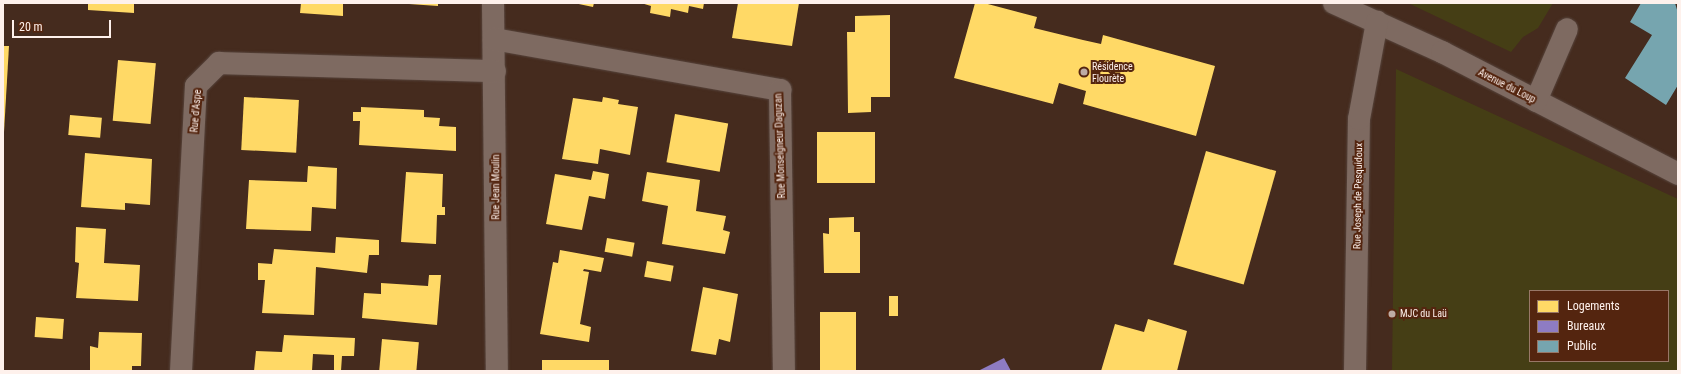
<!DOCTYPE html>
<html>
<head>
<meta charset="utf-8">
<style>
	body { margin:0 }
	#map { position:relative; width:1681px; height:374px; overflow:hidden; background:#452b1e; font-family:"Roboto Condensed",sans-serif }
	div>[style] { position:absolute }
	.green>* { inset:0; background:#453e15 }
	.homes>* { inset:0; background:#ffd966; transform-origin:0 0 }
	.offices>* { inset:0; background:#8e7cc3 }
	.public>* { inset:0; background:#76a5af }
	.roads { filter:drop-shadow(0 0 1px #57453d) drop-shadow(0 0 1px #57453d) }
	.minor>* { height:22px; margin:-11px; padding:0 11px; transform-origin:11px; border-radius:11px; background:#7e6a61 }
	.dots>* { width:11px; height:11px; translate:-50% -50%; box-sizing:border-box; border:2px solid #54250f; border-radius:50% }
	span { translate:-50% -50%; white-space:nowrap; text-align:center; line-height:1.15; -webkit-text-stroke:4px #54250f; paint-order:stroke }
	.poi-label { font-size:10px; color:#fef1ec }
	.left { translate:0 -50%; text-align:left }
	.street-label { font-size:10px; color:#fef1ec }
	.frame { position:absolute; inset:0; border:4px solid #fef1ec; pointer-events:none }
	.legend { position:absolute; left:1529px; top:290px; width:140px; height:72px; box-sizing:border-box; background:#54250f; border:1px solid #987767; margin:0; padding:5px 7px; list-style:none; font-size:12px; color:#fef1ec }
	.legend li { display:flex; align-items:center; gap:8px; height:20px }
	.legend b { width:20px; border:1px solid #987767 }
	.scale { position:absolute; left:12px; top:20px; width:99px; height:18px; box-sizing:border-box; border:2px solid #fef1ec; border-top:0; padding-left:5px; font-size:12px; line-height:14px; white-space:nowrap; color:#fef1ec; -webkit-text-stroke:3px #54250f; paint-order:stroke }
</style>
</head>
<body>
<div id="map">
	<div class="green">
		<i style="clip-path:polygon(1408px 3px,1553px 3px,1538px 28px,1523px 37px,1511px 52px)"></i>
		<i style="clip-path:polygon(evenodd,1396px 69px,1678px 199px,1678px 371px,1392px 371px,1396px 69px,1530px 291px,1668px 291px,1668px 361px,1530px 361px,1530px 291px)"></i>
	</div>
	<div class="homes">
		<i style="clip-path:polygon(88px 3px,134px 3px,134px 13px,88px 10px)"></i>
		<i style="clip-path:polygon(301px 3px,343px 3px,343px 16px,300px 13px)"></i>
		<i style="clip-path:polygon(409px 3px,438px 3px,438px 6px,409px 4px)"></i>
		<i style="clip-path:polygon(574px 3px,594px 3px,593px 7px)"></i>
		<i style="clip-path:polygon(641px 3px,704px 3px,703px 9px,689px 6px,688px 13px,671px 9px,670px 17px,650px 13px,651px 6px)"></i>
		<i style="clip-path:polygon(738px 3px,799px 3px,792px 46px,732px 38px)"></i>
		<i style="clip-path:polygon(975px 3px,984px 3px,1037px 17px,1034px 28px,1083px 40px,1101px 44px,1103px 35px,1215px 66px,1196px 136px,1083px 104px,1086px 91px,1059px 83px,1053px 104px,954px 78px)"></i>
		<i style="clip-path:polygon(890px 15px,890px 97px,871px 97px,871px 112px,848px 113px,847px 32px,855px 32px,855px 16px)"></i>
		<i style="clip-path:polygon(3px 46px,9px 46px,4px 132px,3px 132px)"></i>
		<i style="left:118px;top:60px;width:38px;height:61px;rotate:5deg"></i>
		<i style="left:244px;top:97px;width:55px;height:53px;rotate:3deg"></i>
		<i style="clip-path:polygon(603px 97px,619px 100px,618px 104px,638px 107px,630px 155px,600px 149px,598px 164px,562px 159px,573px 98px,602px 102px)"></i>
		<i style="clip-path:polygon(361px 107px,424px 110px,424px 117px,440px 118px,439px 126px,456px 127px,456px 151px,359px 145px,360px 121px,353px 121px,353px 112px,361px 112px)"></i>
		<i style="left:675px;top:114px;width:54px;height:49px;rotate:10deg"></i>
		<i style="left:70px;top:115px;width:32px;height:20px;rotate:5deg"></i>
		<i style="left:875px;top:132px;width:51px;height:58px;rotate:90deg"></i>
		<i style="left:1206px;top:151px;width:73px;height:118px;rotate:16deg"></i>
		<i style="clip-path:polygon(85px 153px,152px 159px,150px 205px,125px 203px,125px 210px,81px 207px)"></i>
		<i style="clip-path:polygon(308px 166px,337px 168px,336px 209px,312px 207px,311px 231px,246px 229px,249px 180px,307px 182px)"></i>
		<i style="clip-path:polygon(593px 171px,609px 174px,605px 199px,589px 196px,582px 230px,546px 224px,555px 174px,591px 180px)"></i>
		<i style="clip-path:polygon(406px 172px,443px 174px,442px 207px,445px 207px,445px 215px,437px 215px,436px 244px,401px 242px)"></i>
		<i style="clip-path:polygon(647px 172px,700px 180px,696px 211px,726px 216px,723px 230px,730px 232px,725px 254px,662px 244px,668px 206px,642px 201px)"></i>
		<i style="clip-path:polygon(854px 217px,854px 232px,860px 232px,860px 273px,824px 273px,823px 233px,829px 234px,829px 218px)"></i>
		<i style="clip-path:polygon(76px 227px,106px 229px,104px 263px,140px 265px,138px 301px,76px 298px,79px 263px,75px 262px)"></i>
		<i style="clip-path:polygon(336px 237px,379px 240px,379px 255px,369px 255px,367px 273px,316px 267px,314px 315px,262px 313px,265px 280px,258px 280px,258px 263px,272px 264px,274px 249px,335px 253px)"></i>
		<i style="left:607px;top:238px;width:28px;height:14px;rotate:10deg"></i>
		<i style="clip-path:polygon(560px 250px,604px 258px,601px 272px,584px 269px,583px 271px,589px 272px,580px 324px,591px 327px,589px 342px,540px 334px,553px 262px,558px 263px)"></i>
		<i style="left:647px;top:261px;width:27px;height:16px;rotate:10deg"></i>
		<i style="clip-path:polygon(429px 275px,441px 275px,437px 325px,362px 318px,364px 293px,381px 294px,381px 283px,428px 286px)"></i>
		<i style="clip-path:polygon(703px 287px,738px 294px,730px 342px,719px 339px,716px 355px,691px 351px)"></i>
		<i style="left:889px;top:296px;width:9px;height:20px"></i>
		<i style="left:820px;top:312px;width:36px;height:59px"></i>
		<i style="left:36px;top:317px;width:28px;height:20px;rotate:4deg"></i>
		<i style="clip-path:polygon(1148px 319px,1187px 331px,1177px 371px,1101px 371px,1115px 324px,1144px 332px)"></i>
		<i style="clip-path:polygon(99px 332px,142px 333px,141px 366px,132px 366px,132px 371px,90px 371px,90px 346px,98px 348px)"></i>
		<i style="clip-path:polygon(284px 335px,355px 338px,354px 356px,342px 356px,341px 371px,334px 371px,334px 355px,313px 354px,312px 371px,254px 371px,256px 351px,282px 352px)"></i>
		<i style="left:382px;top:339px;width:37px;height:32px;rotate:5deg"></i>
		<i style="left:542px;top:360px;width:67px;height:11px"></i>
	</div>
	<div class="offices">
		<i style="clip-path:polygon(1004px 358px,1011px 371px,978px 371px)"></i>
	</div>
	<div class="public">
		<i style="clip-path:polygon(1641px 3px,1675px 3px,1678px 13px,1678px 85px,1666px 105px,1625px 78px,1652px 35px,1630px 22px)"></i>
	</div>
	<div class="roads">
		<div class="minor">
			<i style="left:493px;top:3px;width:368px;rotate:89.4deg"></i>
			<i style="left:1334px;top:3px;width:119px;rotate:24.4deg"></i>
			<i style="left:1442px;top:52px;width:266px;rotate:27.3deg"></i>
			<i style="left:494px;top:39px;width:291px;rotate:10.1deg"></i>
			<i style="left:780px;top:90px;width:281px;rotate:89.2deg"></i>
			<i style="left:1536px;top:101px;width:78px;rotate:-66.7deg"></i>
			<i style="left:181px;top:371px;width:285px;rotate:-87deg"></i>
			<i style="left:196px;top:86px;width:33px;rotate:-45deg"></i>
			<i style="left:219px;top:63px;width:276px;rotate:1.7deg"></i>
			<i style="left:1355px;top:371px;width:252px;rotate:-89.1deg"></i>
			<i style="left:1359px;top:119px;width:99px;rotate:-79.5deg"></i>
		</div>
	</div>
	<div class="dots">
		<i style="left:1084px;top:72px;background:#bdaca4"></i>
		<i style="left:1392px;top:314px;background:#bdaca4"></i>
	</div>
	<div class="poi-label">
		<span class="left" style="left:1092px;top:72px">Résidence<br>Flourète</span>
		<span class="left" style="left:1400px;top:314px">MJC du Laü</span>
	</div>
	<div class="street-label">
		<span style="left:1507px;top:86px;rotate:27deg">Avenue du Loup</span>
		<span style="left:196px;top:111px;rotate:-85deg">Rue d'Aspe</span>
		<span style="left:780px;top:146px;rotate:-92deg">Rue Monseigneur Daguzan</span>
		<span style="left:496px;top:187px;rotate:-90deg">Rue Jean Moulin</span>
		<span style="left:1358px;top:196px;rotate:-89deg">Rue Joseph de Pesquidoux</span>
	</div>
	<div class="frame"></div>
	<ul class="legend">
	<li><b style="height:11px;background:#ffd966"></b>Logements</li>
	<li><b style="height:11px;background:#8e7cc3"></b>Bureaux</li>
	<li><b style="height:11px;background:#76a5af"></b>Public</li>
	</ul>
	<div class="scale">20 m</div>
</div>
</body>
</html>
